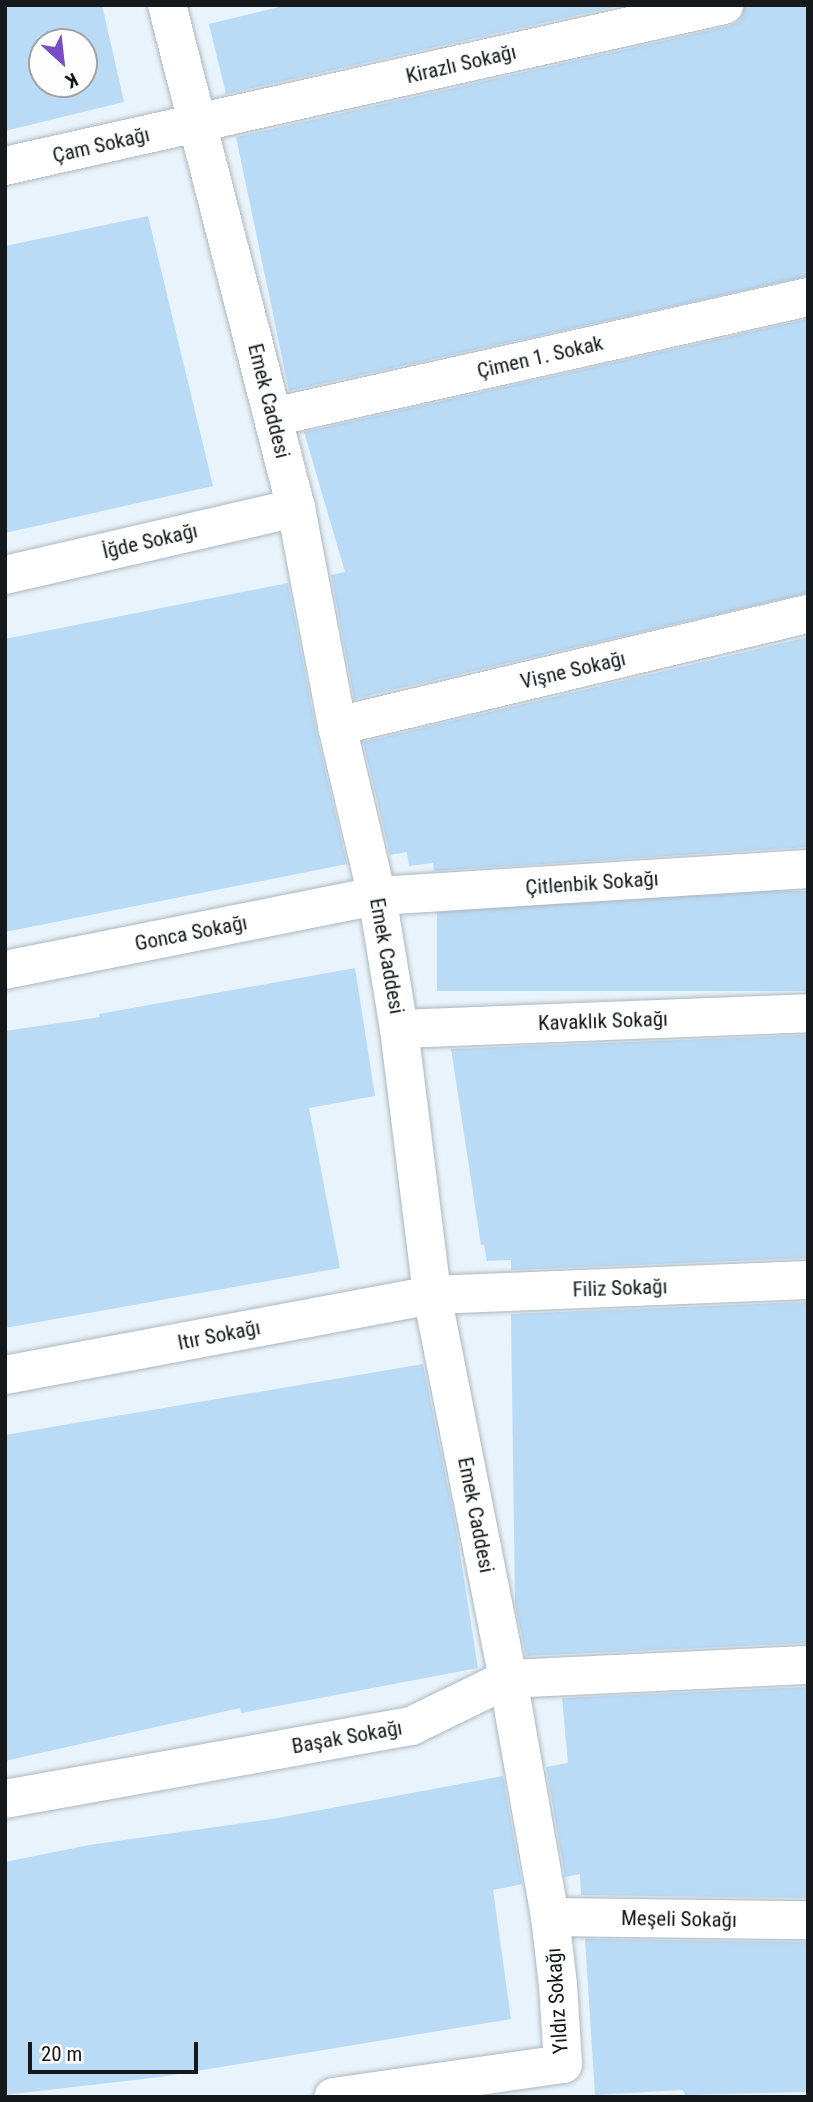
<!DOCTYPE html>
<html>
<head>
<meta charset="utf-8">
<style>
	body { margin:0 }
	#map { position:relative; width:813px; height:2102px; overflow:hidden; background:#e8f3fb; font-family:"Roboto Condensed",sans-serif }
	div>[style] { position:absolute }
	.building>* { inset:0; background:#badbf6; transform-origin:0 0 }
	.roads { filter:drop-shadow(0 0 2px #adb7bf) drop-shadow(0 0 2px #adb7bf) }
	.street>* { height:38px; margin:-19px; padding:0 19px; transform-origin:19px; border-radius:19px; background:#fff }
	span { translate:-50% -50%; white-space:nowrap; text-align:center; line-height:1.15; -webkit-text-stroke:5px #fefefe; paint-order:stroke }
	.street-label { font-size:21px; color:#15191c }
	.frame { position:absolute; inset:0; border:7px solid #15191c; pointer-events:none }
	.north { position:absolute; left:28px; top:28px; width:70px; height:70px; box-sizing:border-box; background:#fefefe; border:2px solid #a1a2a4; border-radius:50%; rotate:153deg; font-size:19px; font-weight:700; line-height:28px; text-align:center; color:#15191c }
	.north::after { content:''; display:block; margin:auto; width:24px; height:32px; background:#794dc6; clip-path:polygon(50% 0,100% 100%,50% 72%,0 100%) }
	.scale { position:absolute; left:28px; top:2042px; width:170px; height:32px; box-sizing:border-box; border:4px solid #15191c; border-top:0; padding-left:9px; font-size:21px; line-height:24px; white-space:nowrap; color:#15191c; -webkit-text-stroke:5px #fefefe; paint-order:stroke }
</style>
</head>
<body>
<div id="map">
	<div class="building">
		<i style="clip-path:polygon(evenodd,5px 5px,102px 5px,124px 102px,5px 131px,5px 5px,42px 42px,84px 42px,84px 84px,42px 84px,42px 42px)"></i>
		<i style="clip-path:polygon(287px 5px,623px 5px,226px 94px,209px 24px)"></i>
		<i style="clip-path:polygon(745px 5px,808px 5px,808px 276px,289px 391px,236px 137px,729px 26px,739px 21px)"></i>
		<i style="clip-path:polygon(148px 216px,213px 486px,5px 533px,5px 246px)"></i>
		<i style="clip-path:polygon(808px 319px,808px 593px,354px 699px,331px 575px,345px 572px,304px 432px)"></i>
		<i style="clip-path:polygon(288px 583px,316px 730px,347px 864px,5px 932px,5px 639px)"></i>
		<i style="clip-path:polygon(808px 637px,808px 847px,434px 871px,433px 863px,409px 866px,407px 852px,390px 855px,363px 742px)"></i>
		<i style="left:808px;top:891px;width:100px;height:371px;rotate:90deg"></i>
		<i style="clip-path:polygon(355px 968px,375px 1096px,309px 1108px,340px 1268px,5px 1328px,5px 1031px,100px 1017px,99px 1014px)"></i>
		<i style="clip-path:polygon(808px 1035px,808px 1258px,511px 1270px,511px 1260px,487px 1261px,484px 1245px,481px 1245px,451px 1049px)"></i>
		<i style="clip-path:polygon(808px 1302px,808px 1643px,526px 1656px,515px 1604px,511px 1314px)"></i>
		<i style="clip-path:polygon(423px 1364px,455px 1522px,478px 1668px,241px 1713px,240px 1708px,5px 1761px,5px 1435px)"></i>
		<i style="clip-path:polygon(808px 1687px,808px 1898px,581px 1895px,580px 1874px,565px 1877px,546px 1767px,568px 1763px,562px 1698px)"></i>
		<i style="clip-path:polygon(503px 1776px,522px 1884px,493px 1890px,511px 2019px,160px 2077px,5px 2095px,5px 1862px,89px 1845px,272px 1819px)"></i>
		<i style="clip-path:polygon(585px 1939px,808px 1942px,808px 2092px,685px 2095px,683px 2090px,595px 2095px)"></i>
	</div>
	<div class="roads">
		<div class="street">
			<i style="left:167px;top:5px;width:519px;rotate:75.62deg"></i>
			<i style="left:296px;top:508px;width:222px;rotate:79.3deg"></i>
			<i style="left:337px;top:726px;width:175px;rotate:76.8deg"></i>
			<i style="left:377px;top:896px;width:135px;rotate:80.6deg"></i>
			<i style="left:399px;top:1029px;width:268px;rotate:82.9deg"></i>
			<i style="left:432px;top:1295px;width:391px;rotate:78.8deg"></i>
			<i style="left:508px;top:1679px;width:242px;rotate:80deg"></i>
			<i style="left:550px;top:1917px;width:68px;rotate:83.3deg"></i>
			<i style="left:558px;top:1985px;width:79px;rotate:86.4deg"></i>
			<i style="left:563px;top:2064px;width:232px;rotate:171.8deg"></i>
			<i style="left:5px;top:166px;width:737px;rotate:-12.62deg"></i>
			<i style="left:273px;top:417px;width:548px;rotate:-12.64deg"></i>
			<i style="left:5px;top:575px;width:299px;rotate:-13deg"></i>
			<i style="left:337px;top:726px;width:484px;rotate:-13.4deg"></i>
			<i style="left:5px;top:970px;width:379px;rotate:-11.3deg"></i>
			<i style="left:377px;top:896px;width:432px;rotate:-3.6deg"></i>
			<i style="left:399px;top:1029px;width:409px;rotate:-2.2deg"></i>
			<i style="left:5px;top:1375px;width:434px;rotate:-10.6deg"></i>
			<i style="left:432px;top:1295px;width:376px;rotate:-2.3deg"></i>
			<i style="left:5px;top:1799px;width:413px;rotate:-10.2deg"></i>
			<i style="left:411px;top:1726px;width:108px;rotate:-25.9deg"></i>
			<i style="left:508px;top:1679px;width:300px;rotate:-2.7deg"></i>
			<i style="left:550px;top:1917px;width:258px;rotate:0.7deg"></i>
		</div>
	</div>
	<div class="street-label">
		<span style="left:461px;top:64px;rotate:-13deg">Kirazlı Sokağı</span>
		<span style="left:101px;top:145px;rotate:-13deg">Çam Sokağı</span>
		<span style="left:540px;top:357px;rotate:-13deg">Çimen 1. Sokak</span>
		<span style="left:269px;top:401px;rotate:76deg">Emek Caddesi</span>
		<span style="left:150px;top:541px;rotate:-13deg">İğde Sokağı</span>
		<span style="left:573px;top:670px;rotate:-13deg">Vişne Sokağı</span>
		<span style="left:592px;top:883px;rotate:-4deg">Çitlenbik Sokağı</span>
		<span style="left:191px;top:933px;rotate:-11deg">Gonca Sokağı</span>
		<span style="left:387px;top:956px;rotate:80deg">Emek Caddesi</span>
		<span style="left:603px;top:1021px;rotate:-2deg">Kavaklık Sokağı</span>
		<span style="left:620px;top:1288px;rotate:-2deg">Filiz Sokağı</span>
		<span style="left:219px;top:1335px;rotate:-11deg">Itır Sokağı</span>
		<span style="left:476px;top:1515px;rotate:79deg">Emek Caddesi</span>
		<span style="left:347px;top:1737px;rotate:-10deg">Başak Sokağı</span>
		<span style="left:679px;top:1919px;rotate:1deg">Meşeli Sokağı</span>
		<span style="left:557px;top:2001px;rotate:-94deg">Yıldız Sokağı</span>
	</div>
	<div class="frame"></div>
	<div class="north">K</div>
	<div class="scale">20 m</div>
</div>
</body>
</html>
